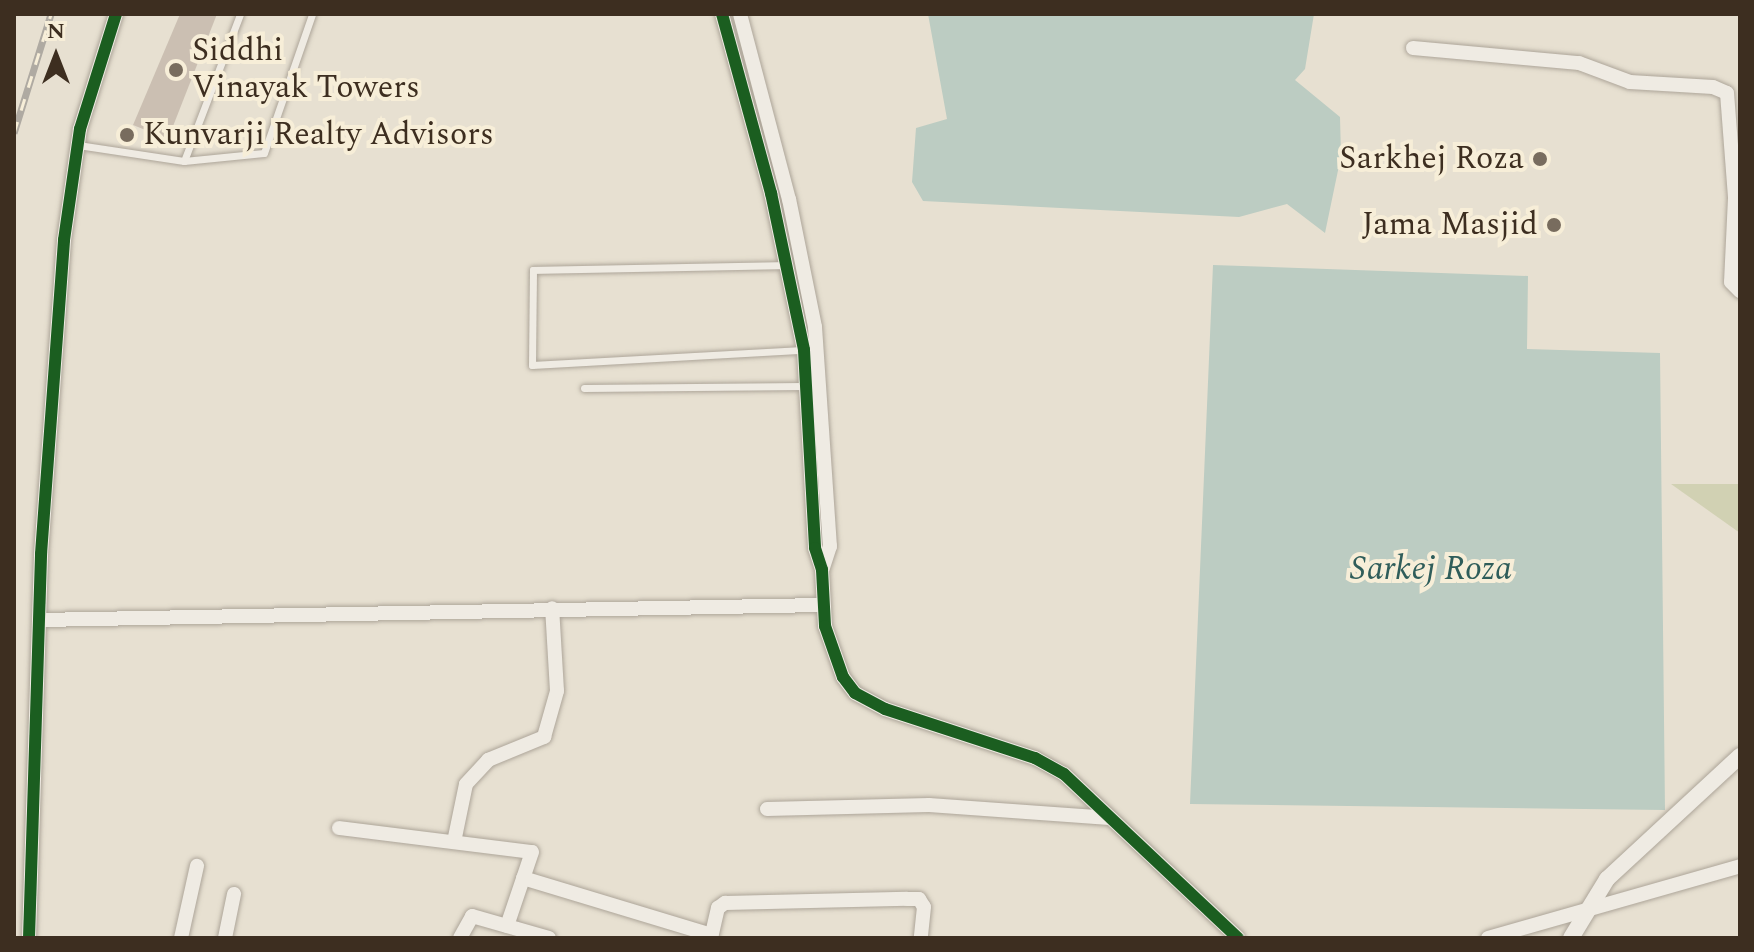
<!DOCTYPE html>
<html>
<head>
<meta charset="utf-8">
<style>
	body { margin:0 }
	#map { position:relative; width:1754px; height:952px; overflow:hidden; background:#e7e0d1; font-family:Spectral,serif }
	div>[style] { position:absolute }
	.cemetery>* { inset:0; background:#d1d1b3 }
	.water>* { inset:0; background:#bcccc2 }
	.building>* { inset:0; background:#cbbfb2 }
	.roads { filter:drop-shadow(0 0 2px #ada599) drop-shadow(0 0 2px #ada599) }
	.service>* { height:7px; margin:-3.5px; padding:0 3.5px; transform-origin:3.5px; border-radius:3.5px; background:#efebe3 }
	.minor>* { height:14px; margin:-7px; padding:0 7px; transform-origin:7px; border-radius:7px; background:#efebe3 }
	.tertiary>* { height:16px; margin:-8px; padding:0 8px; transform-origin:8px; border-radius:8px; background:#efebe3 }
	.rail>* { height:7px; margin-top:-3.5px; transform-origin:0; background:repeating-linear-gradient(90deg,#f7eed8 0 12px,#afaaa2 0 24px); box-sizing:border-box; border-block:2px solid #afaaa2 }
	.cycleway>* { height:12px; margin:-6px; padding:0 6px; transform-origin:6px; border-radius:6px; background:#1b5e20 }
	.dots>* { width:22px; height:22px; translate:-50% -50%; box-sizing:border-box; border:4px solid #f7eed8; border-radius:50% }
	span { translate:-50% -50%; white-space:nowrap; text-align:center; line-height:1.15; -webkit-text-stroke:8px #f7eed8; paint-order:stroke }
	.poi-label { font-size:32px; color:#3d2e20 }
	.left { translate:0 -50%; text-align:left }
	.right { translate:-100% -50%; text-align:right }
	.water-label { font-size:34px; color:#2f5d5a; font-style:italic }
	.frame { position:absolute; inset:0; border:16px solid #3d2e20; pointer-events:none }
	.north { position:absolute; left:16px; top:16px; width:80px; height:80px; -webkit-text-stroke:6px #f7eed8; paint-order:stroke; rotate:0deg; font-size:22px; font-weight:700; line-height:32px; text-align:center; color:#3d2e20 }
	.north::after { content:''; display:block; margin:auto; width:28px; height:36px; background:#3d2e20; clip-path:polygon(50% 0,100% 100%,50% 72%,0 100%) }
</style>
</head>
<body>
<div id="map">
	<div class="cemetery">
		<i style="clip-path:polygon(1671px 484px,1740px 484px,1740px 533px)"></i>
	</div>
	<div class="water">
		<i style="clip-path:polygon(928px 14px,1314px 14px,1305px 69px,1295px 80px,1340px 117px,1341px 156px,1325px 233px,1287px 204px,1239px 217px,923px 201px,912px 182px,916px 128px,947px 119px)"></i>
		<i style="clip-path:polygon(1213px 265px,1528px 276px,1527px 349px,1660px 353px,1665px 810px,1190px 804px)"></i>
	</div>
	<div class="building">
		<i style="clip-path:polygon(180px 14px,217px 14px,168px 139px,133px 125px)"></i>
	</div>
	<div class="roads">
		<div class="service">
			<i style="left:78px;top:145px;width:107px;rotate:8.6deg"></i>
			<i style="left:184px;top:161px;width:80px;rotate:-5.7deg"></i>
			<i style="left:264px;top:153px;width:147px;rotate:-70.9deg"></i>
			<i style="left:184px;top:161px;width:157px;rotate:-69.1deg"></i>
			<i style="left:786px;top:265px;width:253px;rotate:178.9deg"></i>
			<i style="left:533px;top:270px;width:95px;rotate:90.6deg"></i>
			<i style="left:532px;top:365px;width:271px;rotate:-3.2deg"></i>
			<i style="left:584px;top:388px;width:221px;rotate:-0.5deg"></i>
		</div>
		<div class="minor">
			<i style="left:722px;top:14px;width:186px;rotate:74.7deg"></i>
			<i style="left:771px;top:193px;width:160px;rotate:78.1deg"></i>
			<i style="left:804px;top:350px;width:198px;rotate:86.8deg"></i>
			<i style="left:815px;top:548px;width:23px;rotate:72deg"></i>
			<i style="left:822px;top:570px;width:56px;rotate:86.9deg"></i>
			<i style="left:825px;top:626px;width:54px;rotate:70.6deg"></i>
			<i style="left:843px;top:677px;width:20px;rotate:53deg"></i>
			<i style="left:855px;top:693px;width:34px;rotate:28deg"></i>
			<i style="left:885px;top:709px;width:158px;rotate:18.1deg"></i>
			<i style="left:1035px;top:758px;width:33px;rotate:29deg"></i>
			<i style="left:1064px;top:774px;width:239px;rotate:43.3deg"></i>
			<i style="left:740px;top:14px;width:191px;rotate:75.2deg"></i>
			<i style="left:789px;top:199px;width:131px;rotate:78.5deg"></i>
			<i style="left:815px;top:327px;width:220px;rotate:86.1deg"></i>
			<i style="left:830px;top:546px;width:25px;rotate:108deg"></i>
			<i style="left:1413px;top:48px;width:167px;rotate:5.2deg"></i>
			<i style="left:1579px;top:63px;width:54px;rotate:20.4deg"></i>
			<i style="left:1630px;top:82px;width:83px;rotate:3.4deg"></i>
			<i style="left:1713px;top:87px;width:15px;rotate:23deg"></i>
			<i style="left:1727px;top:93px;width:105px;rotate:85.6deg"></i>
			<i style="left:1735px;top:198px;width:84px;rotate:92.7deg"></i>
			<i style="left:1731px;top:282px;width:13px;rotate:45deg"></i>
			<i style="left:40px;top:620px;width:782px;rotate:-1.1deg"></i>
			<i style="left:767px;top:809px;width:162px;rotate:-1.4deg"></i>
			<i style="left:929px;top:805px;width:181px;rotate:4.1deg"></i>
			<i style="left:339px;top:828px;width:194px;rotate:7.1deg"></i>
			<i style="left:532px;top:852px;width:78px;rotate:108.7deg"></i>
			<i style="left:454px;top:842px;width:59px;rotate:-78.3deg"></i>
			<i style="left:466px;top:784px;width:33px;rotate:-47deg"></i>
			<i style="left:488px;top:760px;width:61px;rotate:-22.3deg"></i>
			<i style="left:544px;top:737px;width:48px;rotate:-74.2deg"></i>
			<i style="left:557px;top:691px;width:83px;rotate:-93.4deg"></i>
			<i style="left:523px;top:878px;width:197px;rotate:16.8deg"></i>
			<i style="left:29px;top:938px;width:384px;rotate:-88.2deg"></i>
			<i style="left:41px;top:554px;width:315px;rotate:-85.8deg"></i>
			<i style="left:64px;top:240px;width:112px;rotate:-81.8deg"></i>
			<i style="left:80px;top:129px;width:121px;rotate:-72.6deg"></i>
			<i style="left:181px;top:938px;width:74px;rotate:-77.5deg"></i>
			<i style="left:225px;top:938px;width:45px;rotate:-78.4deg"></i>
			<i style="left:460px;top:938px;width:25px;rotate:-61deg"></i>
			<i style="left:472px;top:916px;width:80px;rotate:15.9deg"></i>
			<i style="left:711px;top:938px;width:31px;rotate:-77deg"></i>
			<i style="left:718px;top:908px;width:9px;rotate:-36deg"></i>
			<i style="left:725px;top:903px;width:182px;rotate:-1.3deg"></i>
			<i style="left:907px;top:899px;width:12px"></i>
			<i style="left:919px;top:899px;width:9px;rotate:58deg"></i>
			<i style="left:924px;top:907px;width:31px;rotate:96deg"></i>
			<i style="left:1488px;top:938px;width:262px;rotate:-15.9deg"></i>
		</div>
		<div class="tertiary">
			<i style="left:1571px;top:938px;width:69px;rotate:-58.6deg"></i>
			<i style="left:1607px;top:879px;width:181px;rotate:-42.8deg"></i>
		</div>
	</div>
	<div class="rail">
		<i style="left:14px;top:133px;width:125px;rotate:-72.7deg"></i>
	</div>
	<div class="cycleway">
		<i style="left:722px;top:14px;width:186px;rotate:74.7deg"></i>
		<i style="left:771px;top:193px;width:160px;rotate:78.1deg"></i>
		<i style="left:804px;top:350px;width:198px;rotate:86.8deg"></i>
		<i style="left:815px;top:548px;width:23px;rotate:72deg"></i>
		<i style="left:822px;top:570px;width:56px;rotate:86.9deg"></i>
		<i style="left:825px;top:626px;width:54px;rotate:70.6deg"></i>
		<i style="left:843px;top:677px;width:20px;rotate:53deg"></i>
		<i style="left:855px;top:693px;width:34px;rotate:28deg"></i>
		<i style="left:885px;top:709px;width:158px;rotate:18.1deg"></i>
		<i style="left:1035px;top:758px;width:33px;rotate:29deg"></i>
		<i style="left:1064px;top:774px;width:239px;rotate:43.3deg"></i>
		<i style="left:29px;top:938px;width:384px;rotate:-88.2deg"></i>
		<i style="left:41px;top:554px;width:315px;rotate:-85.8deg"></i>
		<i style="left:64px;top:240px;width:112px;rotate:-81.8deg"></i>
		<i style="left:80px;top:129px;width:121px;rotate:-72.6deg"></i>
	</div>
	<div class="dots">
		<i style="left:176px;top:70px;background:#786c5e"></i>
		<i style="left:127px;top:135px;background:#786c5e"></i>
		<i style="left:1540px;top:159px;background:#786c5e"></i>
		<i style="left:1554px;top:225px;background:#786c5e"></i>
	</div>
	<div class="poi-label">
		<span class="left" style="left:192px;top:70px">Siddhi<br>Vinayak Towers</span>
		<span class="left" style="left:143px;top:135px">Kunvarji Realty Advisors</span>
		<span class="right" style="left:1524px;top:159px">Sarkhej Roza</span>
		<span class="right" style="left:1538px;top:225px">Jama Masjid</span>
	</div>
	<div class="water-label">
		<span style="left:1431px;top:570px">Sarkej Roza</span>
	</div>
	<div class="frame"></div>
	<div class="north">N</div>
</div>
</body>
</html>
